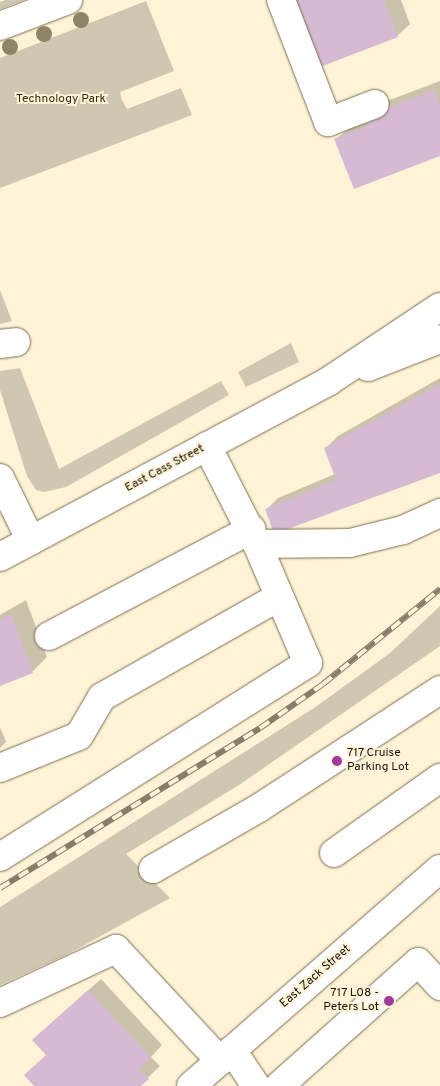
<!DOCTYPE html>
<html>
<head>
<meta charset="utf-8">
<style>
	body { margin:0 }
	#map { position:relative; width:440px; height:1086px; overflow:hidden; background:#fef3d7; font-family:Overpass,sans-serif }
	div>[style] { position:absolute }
	.green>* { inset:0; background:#cfc7b1 }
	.shadow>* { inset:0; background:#0003 }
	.building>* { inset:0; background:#d6bad4 }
	.roads { filter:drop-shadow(0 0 1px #7a6e4f) drop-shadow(0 0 1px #7a6e4f) }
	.minor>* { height:28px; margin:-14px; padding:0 14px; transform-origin:14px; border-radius:14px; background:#fff }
	.major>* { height:28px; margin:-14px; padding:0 14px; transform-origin:14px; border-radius:14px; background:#fff }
	.rail>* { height:5.5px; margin-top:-2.75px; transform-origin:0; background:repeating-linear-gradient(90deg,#fef3d7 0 11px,#867e6b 0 22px); box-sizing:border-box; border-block:1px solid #867e6b }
	.trees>* { width:16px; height:16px; margin:-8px; border-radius:50%; background:#8f8467 }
	.dots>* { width:14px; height:14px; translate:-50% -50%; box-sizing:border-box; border:2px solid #fef3d7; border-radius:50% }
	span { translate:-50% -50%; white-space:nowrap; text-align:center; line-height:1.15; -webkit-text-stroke:4px #fef3d7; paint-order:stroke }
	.park-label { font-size:12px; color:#342a0b }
	.street-label { font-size:12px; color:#191408 }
	.poi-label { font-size:12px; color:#191408 }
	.left { translate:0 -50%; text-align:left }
	.right { translate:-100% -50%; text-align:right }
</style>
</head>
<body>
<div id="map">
	<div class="green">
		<i style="clip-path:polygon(5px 0,24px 0,0 9px,0 2px)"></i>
		<i style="clip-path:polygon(146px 1px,174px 71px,120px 92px,122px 100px,127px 109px,181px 88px,192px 115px,0 188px,0 58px)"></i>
		<i style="clip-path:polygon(0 290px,12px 321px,0 324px)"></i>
		<i style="clip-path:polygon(291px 343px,299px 362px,246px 387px,238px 372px)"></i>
		<i style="clip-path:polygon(20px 368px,59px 469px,221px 381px,229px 395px,66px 487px,44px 492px,36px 490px,27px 476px,0 390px,0 371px)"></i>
		<i style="clip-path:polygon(440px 606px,440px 646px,239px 785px,126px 854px,170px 898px,66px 955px,0 985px,0 907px,314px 708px,390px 653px)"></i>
	</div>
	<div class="shadow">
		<i style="clip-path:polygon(296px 0,401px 0,410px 24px,397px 36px)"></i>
		<i style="clip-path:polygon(440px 81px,440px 154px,336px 139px,379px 104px)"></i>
		<i style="clip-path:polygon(440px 378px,440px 471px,266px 510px,278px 498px,335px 474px,326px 448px,338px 436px)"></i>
		<i style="clip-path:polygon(26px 600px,47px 657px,33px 671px,0 685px,0 615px)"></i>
		<i style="clip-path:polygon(0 727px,6px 742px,0 748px)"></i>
		<i style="clip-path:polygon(101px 979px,162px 1045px,151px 1057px,160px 1066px,139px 1086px,36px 1086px,47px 1054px,46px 1028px)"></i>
	</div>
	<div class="building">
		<i style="clip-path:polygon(295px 0,384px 0,398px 37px,320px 67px)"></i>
		<i style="clip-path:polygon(434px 90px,440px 107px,440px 156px,354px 189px,334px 139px,369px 125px,365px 116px)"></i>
		<i style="clip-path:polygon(440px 384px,440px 473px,274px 534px,265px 509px,336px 480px,324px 448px)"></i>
		<i style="clip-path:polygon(11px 614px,33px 673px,0 686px,0 620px)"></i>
		<i style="clip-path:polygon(88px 990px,151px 1058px,139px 1069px,149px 1079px,141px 1086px,34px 1086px,24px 1075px,46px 1055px,32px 1040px)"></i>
	</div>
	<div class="roads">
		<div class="minor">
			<i style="left:281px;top:0;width:131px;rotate:68.9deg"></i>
			<i style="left:328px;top:122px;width:50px;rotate:-21deg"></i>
			<i style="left:0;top:26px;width:73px;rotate:-20.9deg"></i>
			<i style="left:0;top:344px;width:16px;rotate:-7deg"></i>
			<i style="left:207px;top:446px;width:110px;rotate:63deg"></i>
			<i style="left:257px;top:544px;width:93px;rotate:-0.6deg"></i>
			<i style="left:350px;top:543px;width:55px;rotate:-13.8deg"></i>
			<i style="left:403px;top:530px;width:41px;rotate:-24.7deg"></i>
			<i style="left:0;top:478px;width:70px;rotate:63.8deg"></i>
			<i style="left:49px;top:636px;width:229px;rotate:-27.8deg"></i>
			<i style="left:0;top:768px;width:85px;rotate:-22.1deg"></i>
			<i style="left:79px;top:736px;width:45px;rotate:-59.5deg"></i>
			<i style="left:102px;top:697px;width:203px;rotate:-29.5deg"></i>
			<i style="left:334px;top:853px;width:130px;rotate:-35.3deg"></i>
			<i style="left:0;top:857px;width:364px;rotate:-32.2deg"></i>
			<i style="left:308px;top:663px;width:129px;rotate:-113.2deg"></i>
			<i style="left:153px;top:869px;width:122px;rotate:-29.9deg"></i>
			<i style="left:259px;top:808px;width:216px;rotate:-33.1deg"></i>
			<i style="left:0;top:1003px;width:128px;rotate:-25deg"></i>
			<i style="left:116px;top:949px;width:153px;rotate:47.1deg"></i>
			<i style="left:232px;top:1050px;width:43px;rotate:56.3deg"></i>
			<i style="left:191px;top:1086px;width:330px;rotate:-41.1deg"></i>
			<i style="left:279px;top:1086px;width:186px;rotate:-41.7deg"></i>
			<i style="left:418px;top:962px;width:33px;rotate:47deg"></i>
		</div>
		<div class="major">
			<i style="left:368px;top:367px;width:77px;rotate:-21.3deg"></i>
			<i style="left:0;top:557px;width:373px;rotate:-28.1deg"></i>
			<i style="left:329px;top:381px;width:133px;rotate:-33.7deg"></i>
		</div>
	</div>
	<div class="rail">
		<i style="left:0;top:888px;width:305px;rotate:-31.6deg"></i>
		<i style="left:260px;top:728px;width:77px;rotate:-34.9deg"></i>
		<i style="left:323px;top:684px;width:151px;rotate:-39.1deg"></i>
	</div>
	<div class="trees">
		<i style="left:81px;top:20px"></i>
		<i style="left:44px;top:34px"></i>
		<i style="left:10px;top:47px"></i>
	</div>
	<div class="dots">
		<i style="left:337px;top:761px;background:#9f3ba0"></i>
		<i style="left:389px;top:1001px;background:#9f3ba0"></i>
	</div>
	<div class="park-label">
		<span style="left:61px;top:100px">Technology Park</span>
	</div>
	<div class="street-label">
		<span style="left:165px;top:469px;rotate:-28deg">East Cass Street</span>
		<span style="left:316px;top:977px;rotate:-41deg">East Zack Street</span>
	</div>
	<div class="poi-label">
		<span class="left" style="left:347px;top:761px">717 Cruise<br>Parking Lot</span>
		<span class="right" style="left:379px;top:1001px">717 L08 -<br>Peters Lot</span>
	</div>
</div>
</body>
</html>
